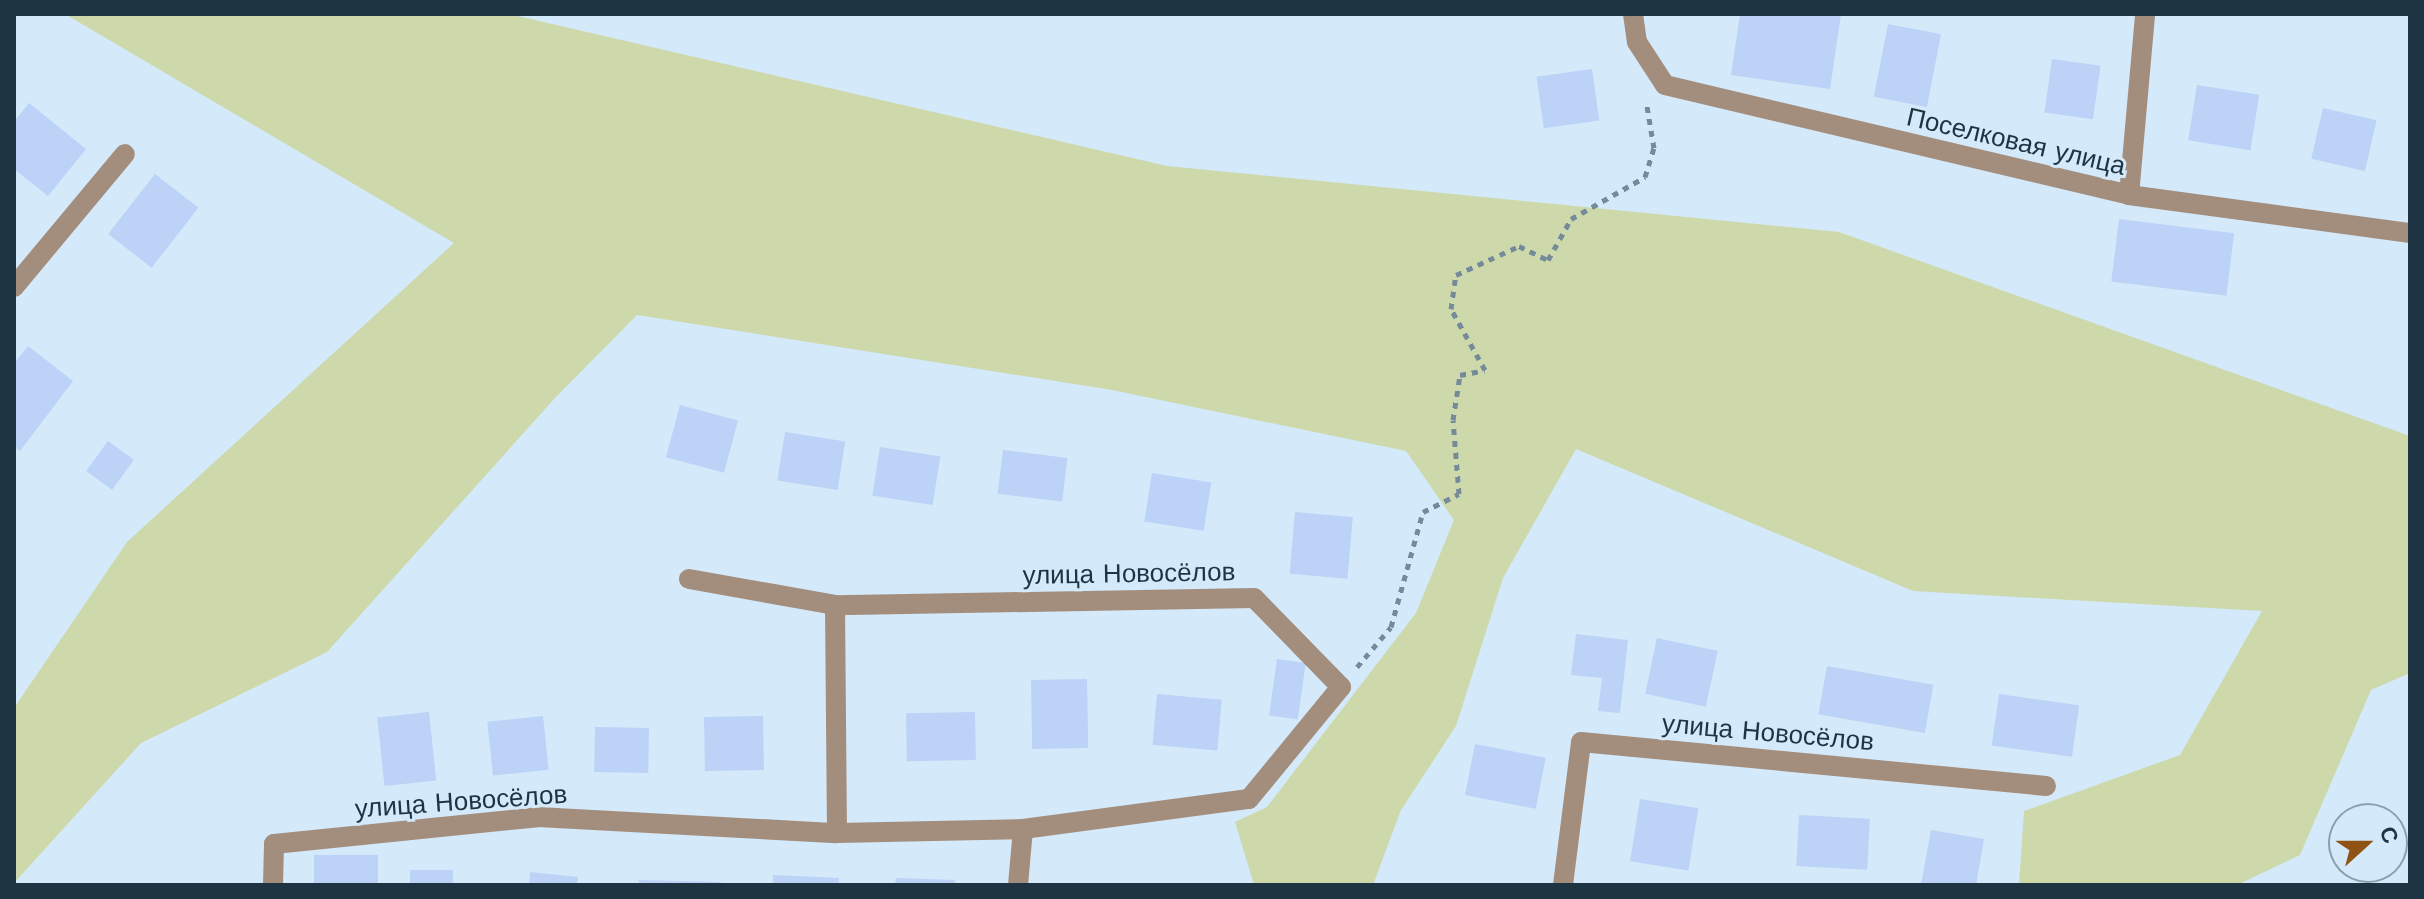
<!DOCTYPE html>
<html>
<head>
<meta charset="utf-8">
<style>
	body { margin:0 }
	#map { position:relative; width:2424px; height:899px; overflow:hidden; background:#d4e9f9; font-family:"Work Sans",sans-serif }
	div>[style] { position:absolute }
	.green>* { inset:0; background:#cdd9ab }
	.building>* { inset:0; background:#bcd2f6; transform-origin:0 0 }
	.path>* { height:5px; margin-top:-2.5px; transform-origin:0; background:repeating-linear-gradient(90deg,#768b9a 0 6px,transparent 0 12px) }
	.minor>* { height:20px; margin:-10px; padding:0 10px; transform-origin:10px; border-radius:10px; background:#a38e7e }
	span { translate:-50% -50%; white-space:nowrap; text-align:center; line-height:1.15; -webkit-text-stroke:6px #d4e9f9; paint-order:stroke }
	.street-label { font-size:26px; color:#1e3442 }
	.frame { position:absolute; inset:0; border:16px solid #1e3442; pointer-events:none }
	.north { position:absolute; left:2328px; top:803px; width:80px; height:80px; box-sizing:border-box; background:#d4e9f9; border:2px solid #8ba1b0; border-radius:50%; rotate:69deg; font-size:22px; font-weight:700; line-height:32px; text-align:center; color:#1e3442 }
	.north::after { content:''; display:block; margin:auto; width:28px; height:36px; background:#905316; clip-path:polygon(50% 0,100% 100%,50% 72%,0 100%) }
</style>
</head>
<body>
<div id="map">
	<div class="green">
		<i style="clip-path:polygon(65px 14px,509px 14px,1167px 166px,1839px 232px,2410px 436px,2410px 673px,2371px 690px,2300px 855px,2237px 885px,2019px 885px,2024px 811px,2180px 755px,2262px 611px,1913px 591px,1576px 449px,1503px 578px,1456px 726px,1401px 810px,1373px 885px,1254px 885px,1235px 822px,1267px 807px,1416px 613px,1454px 520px,1406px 451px,1112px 390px,637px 315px,555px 398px,327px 652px,141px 743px,14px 883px,14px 708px,127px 542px,454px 243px)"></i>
	</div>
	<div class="building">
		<i style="clip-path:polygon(1740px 14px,1841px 14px,1830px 89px,1731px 75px)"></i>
		<i style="left:1888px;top:24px;width:54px;height:74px;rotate:11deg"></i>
		<i style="left:2052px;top:59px;width:49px;height:54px;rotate:8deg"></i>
		<i style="left:1592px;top:69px;width:52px;height:56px;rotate:82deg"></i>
		<i style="left:2197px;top:85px;width:63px;height:56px;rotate:9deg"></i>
		<i style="clip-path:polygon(29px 103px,86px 149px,48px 196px,14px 169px,14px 122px)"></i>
		<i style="left:2323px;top:108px;width:55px;height:52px;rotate:13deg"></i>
		<i style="left:155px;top:174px;width:55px;height:76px;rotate:38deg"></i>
		<i style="left:2119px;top:219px;width:116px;height:63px;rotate:7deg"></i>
		<i style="clip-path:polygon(28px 346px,73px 381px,20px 451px,14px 446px,14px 364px)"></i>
		<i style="left:680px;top:405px;width:60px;height:54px;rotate:15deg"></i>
		<i style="left:785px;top:432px;width:61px;height:49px;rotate:9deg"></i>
		<i style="left:108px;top:441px;width:32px;height:37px;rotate:36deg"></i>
		<i style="left:880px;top:447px;width:61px;height:49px;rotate:9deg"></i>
		<i style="left:1003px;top:450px;width:65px;height:44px;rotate:7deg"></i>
		<i style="left:1152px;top:473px;width:60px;height:49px;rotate:9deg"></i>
		<i style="left:1295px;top:512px;width:58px;height:62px;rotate:5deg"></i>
		<i style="clip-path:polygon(1576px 634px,1628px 640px,1620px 713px,1598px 711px,1602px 678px,1571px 675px)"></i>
		<i style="left:1657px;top:638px;width:62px;height:57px;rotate:12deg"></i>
		<i style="left:1277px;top:659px;width:29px;height:57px;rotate:8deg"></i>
		<i style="left:1827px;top:666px;width:108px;height:49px;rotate:10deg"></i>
		<i style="left:1087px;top:679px;width:69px;height:56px;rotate:89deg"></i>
		<i style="left:1157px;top:694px;width:65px;height:51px;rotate:5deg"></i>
		<i style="left:1999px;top:694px;width:81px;height:52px;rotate:8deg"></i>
		<i style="left:429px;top:712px;width:69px;height:52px;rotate:84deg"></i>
		<i style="left:975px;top:712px;width:48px;height:69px;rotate:89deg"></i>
		<i style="left:543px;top:716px;width:54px;height:56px;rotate:84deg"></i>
		<i style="left:763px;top:716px;width:54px;height:59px;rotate:89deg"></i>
		<i style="left:595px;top:727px;width:54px;height:45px;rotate:1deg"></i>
		<i style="left:1475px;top:744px;width:72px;height:52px;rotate:11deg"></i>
		<i style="left:1640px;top:799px;width:59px;height:63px;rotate:9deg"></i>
		<i style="left:1799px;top:815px;width:71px;height:51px;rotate:3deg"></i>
		<i style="clip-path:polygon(1931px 830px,1984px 839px,1976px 885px,1921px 885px)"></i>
		<i style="left:314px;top:855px;width:64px;height:30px"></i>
		<i style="left:410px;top:870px;width:43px;height:15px"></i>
		<i style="clip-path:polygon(530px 872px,578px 877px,577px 885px,529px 885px)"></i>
		<i style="clip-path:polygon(773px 875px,839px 878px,839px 885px,773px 885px)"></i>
		<i style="clip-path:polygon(896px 878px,955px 880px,955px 885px,895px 885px)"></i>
		<i style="clip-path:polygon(639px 880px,721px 882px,721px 885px,639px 885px)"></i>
	</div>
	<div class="path">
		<i style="left:1357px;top:667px;width:52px;rotate:-49.6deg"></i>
		<i style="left:1391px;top:627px;width:119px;rotate:-74.5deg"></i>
		<i style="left:1423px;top:512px;width:40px;rotate:-26.6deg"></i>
		<i style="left:1459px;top:494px;width:74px;rotate:-94.6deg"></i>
		<i style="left:1453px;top:420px;width:46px;rotate:-81.2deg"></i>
		<i style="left:1460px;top:375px;width:25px;rotate:-11deg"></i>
		<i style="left:1485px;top:370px;width:70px;rotate:-119.1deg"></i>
		<i style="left:1451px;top:309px;width:34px;rotate:-82deg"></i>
		<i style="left:1456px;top:275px;width:69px;rotate:-24.7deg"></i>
		<i style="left:1519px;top:246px;width:32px;rotate:26deg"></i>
		<i style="left:1548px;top:260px;width:47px;rotate:-60.7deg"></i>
		<i style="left:1571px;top:219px;width:85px;rotate:-29.6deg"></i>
		<i style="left:1645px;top:177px;width:30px;rotate:-73deg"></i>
		<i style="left:1654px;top:148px;width:43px;rotate:-99.5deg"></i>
	</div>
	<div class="minor">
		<i style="left:1633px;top:14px;width:28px;rotate:82deg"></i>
		<i style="left:1637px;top:42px;width:51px;rotate:56.9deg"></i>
		<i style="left:1665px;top:85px;width:477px;rotate:13.3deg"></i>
		<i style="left:2129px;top:195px;width:284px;rotate:7.7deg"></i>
		<i style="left:2129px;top:195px;width:182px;rotate:-84.9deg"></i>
		<i style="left:14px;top:287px;width:173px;rotate:-50.2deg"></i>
		<i style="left:689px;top:579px;width:148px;rotate:10.1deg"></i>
		<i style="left:273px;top:885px;width:41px;rotate:-88.6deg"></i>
		<i style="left:274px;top:844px;width:265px;rotate:-5.8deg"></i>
		<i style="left:538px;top:817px;width:299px;rotate:3.1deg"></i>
		<i style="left:837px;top:833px;width:186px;rotate:-1.2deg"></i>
		<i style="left:1023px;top:829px;width:228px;rotate:-7.6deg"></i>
		<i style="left:1249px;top:799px;width:145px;rotate:-50.6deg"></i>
		<i style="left:1341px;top:687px;width:124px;rotate:-134.3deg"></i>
		<i style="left:1254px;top:598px;width:419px;rotate:179deg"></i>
		<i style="left:835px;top:605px;width:228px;rotate:89.5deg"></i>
		<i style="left:1018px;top:885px;width:56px;rotate:-84.9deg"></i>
		<i style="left:1563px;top:885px;width:144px;rotate:-82.8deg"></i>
		<i style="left:1581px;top:742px;width:467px;rotate:5.4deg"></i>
	</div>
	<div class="street-label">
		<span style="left:2016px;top:142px;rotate:13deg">Поселковая улица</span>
		<span style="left:1129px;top:574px;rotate:-1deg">улица Новосёлов</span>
		<span style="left:1768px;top:733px;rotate:5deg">улица Новосёлов</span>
		<span style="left:461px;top:802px;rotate:-4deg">улица Новосёлов</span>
	</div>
	<div class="frame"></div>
	<div class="north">С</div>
</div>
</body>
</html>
